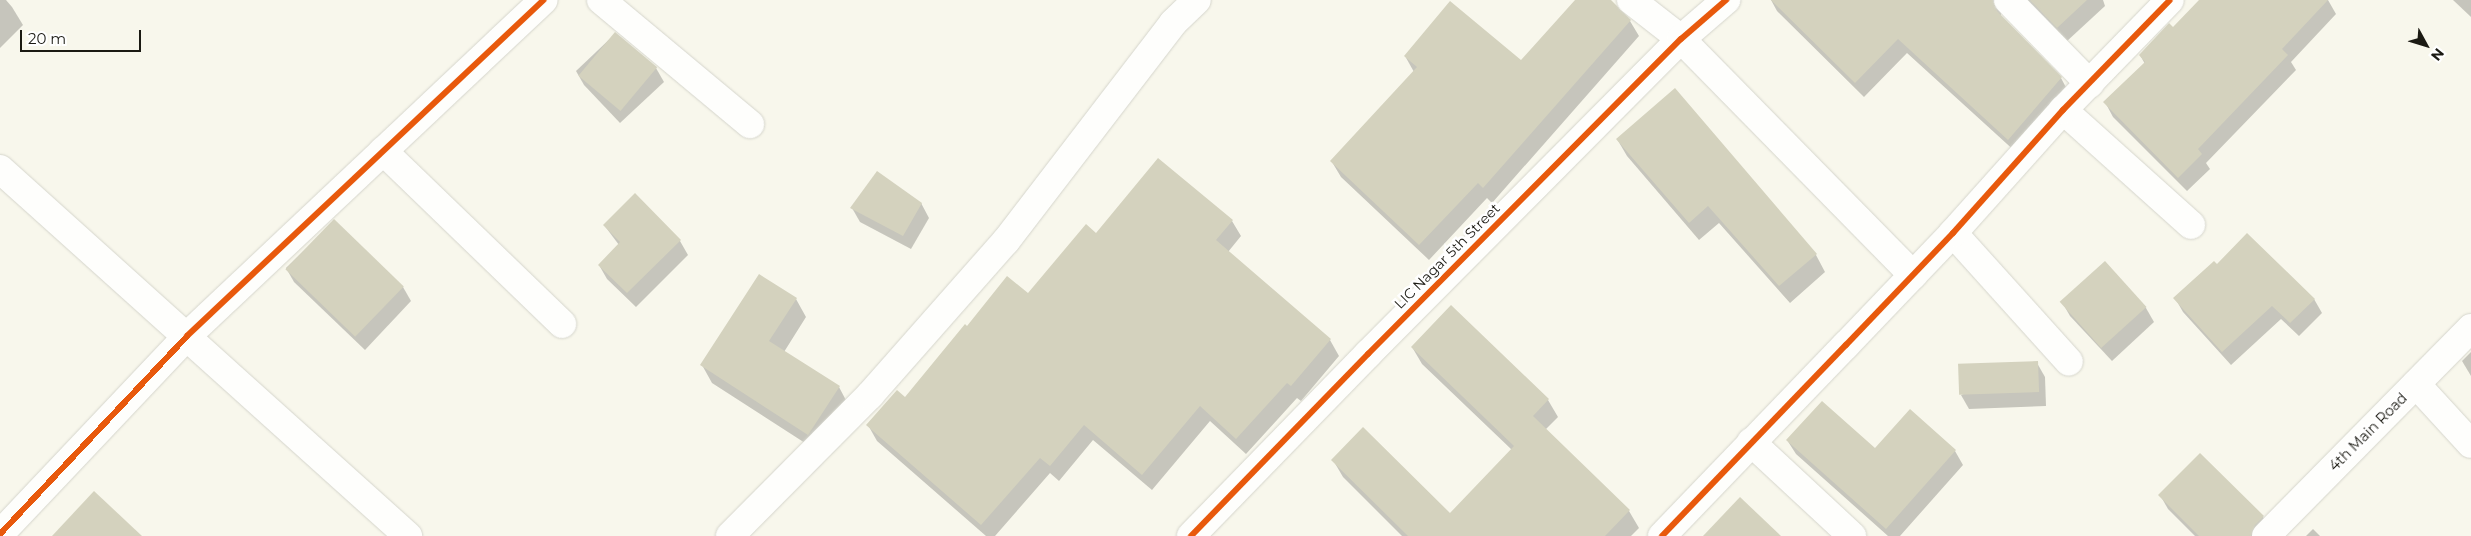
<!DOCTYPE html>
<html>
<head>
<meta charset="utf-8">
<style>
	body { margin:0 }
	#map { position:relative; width:2471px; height:536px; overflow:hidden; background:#f8f7ec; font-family:Montserrat,sans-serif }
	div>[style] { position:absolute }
	.shadow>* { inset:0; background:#0003 }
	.building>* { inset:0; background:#d4d2be; transform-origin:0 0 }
	.roads { filter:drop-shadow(0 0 1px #d5d5cc) drop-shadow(0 0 1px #d5d5cc) }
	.minor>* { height:28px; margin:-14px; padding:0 14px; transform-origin:14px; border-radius:14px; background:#fefefc }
	.cycleway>* { height:6px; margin:-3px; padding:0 3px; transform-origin:3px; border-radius:3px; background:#e8590c }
	span { translate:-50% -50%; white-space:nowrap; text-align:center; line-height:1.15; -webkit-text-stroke:5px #fff; paint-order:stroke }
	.street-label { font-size:14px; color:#1b1a13 }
	.north { position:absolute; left:2401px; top:20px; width:50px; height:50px; -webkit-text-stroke:4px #fff; paint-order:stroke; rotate:129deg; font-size:14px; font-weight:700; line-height:20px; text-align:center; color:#1b1a13 }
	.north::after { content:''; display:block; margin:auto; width:18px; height:22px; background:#1b1a13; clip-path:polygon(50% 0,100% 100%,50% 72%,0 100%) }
	.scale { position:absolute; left:20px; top:30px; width:121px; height:22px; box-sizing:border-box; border:2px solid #1b1a13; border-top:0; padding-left:6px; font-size:15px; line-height:18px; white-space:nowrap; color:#1b1a13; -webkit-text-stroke:4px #fff; paint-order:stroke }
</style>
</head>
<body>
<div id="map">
	<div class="shadow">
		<i style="clip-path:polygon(0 0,6px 0,12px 7px,23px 25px,0 48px)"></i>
		<i style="clip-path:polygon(1576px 0,1608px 0,1630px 21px,1639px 36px,1492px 203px,1487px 198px,1429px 260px,1341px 177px,1332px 162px,1414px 72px,1405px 56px,1521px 62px)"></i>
		<i style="clip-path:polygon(1771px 0,2013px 0,2001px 12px,2001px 17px,2061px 78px,2069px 93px,2018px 154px,1907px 53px,1864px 97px,1777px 11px)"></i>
		<i style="clip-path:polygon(2022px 0,2103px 0,2105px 6px,2066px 42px)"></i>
		<i style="clip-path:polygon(2201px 0,2328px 0,2336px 14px,2291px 62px,2296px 70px,2206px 163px,2210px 169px,2187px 191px,2113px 117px,2105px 102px,2145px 64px,2140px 55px,2173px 28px)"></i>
		<i style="clip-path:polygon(2453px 0,2471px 0,2471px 17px)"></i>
		<i style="clip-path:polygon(615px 34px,656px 68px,664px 82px,620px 123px,584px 85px,576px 71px)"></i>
		<i style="clip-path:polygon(1617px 139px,1816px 255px,1825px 272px,1790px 303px,1719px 223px,1699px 240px,1627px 156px)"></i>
		<i style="clip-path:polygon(921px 203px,929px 218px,911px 249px,860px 222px,852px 208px)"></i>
		<i style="clip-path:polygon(334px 221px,403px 287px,411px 301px,365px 350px,294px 282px,286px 268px)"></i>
		<i style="clip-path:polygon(1232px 221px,1241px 236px,1228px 252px,1330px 340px,1339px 356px,1301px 401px,1297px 398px,1246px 454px,1210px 421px,1152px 490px,1093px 440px,1059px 481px,1050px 473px,995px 536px,986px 536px,877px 441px,868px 425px,905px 398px,967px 328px,1028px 294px,1096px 235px)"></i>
		<i style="clip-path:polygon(604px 225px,680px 241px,688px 255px,636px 307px,607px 279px,599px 265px,619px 245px)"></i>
		<i style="clip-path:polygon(2105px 262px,2146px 308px,2154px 322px,2112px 361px,2070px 316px,2062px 302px)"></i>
		<i style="clip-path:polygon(2217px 266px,2314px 299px,2322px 313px,2299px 336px,2281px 319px,2231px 365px,2183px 312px,2175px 298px)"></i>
		<i style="clip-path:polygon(796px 299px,806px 317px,784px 352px,839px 387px,849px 406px,819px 452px,712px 383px,702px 365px)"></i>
		<i style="clip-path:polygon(1412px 347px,1548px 400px,1558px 417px,1545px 430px,1629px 511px,1639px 528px,1631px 536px,1402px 536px,1343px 477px,1333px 460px,1450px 515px,1512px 450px,1422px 364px)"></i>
		<i style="clip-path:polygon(2471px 352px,2471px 376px,2462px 361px)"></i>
		<i style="clip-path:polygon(2037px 363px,2045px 377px,2046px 406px,1969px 409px,1961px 395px)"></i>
		<i style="clip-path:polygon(1910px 411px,1955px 451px,1963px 465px,1900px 536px,1888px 536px,1796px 454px,1787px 440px,1875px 450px)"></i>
		<i style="clip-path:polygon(2160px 495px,2263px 517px,2271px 531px,2267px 536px,2195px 536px,2168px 509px)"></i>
		<i style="clip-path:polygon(2313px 529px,2320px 536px,2306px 536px)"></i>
	</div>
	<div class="building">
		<i style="clip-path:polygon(1575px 0,1611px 0,1631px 20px,1483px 188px,1478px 183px,1419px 245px,1330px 161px,1417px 67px,1404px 56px,1450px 1px,1521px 60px)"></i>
		<i style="clip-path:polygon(1771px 0,1993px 0,1997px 11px,2062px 77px,2008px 140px,1898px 39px,1855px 83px)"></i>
		<i style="clip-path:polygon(2030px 0,2087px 0,2057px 28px)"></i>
		<i style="clip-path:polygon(2199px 0,2328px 0,2282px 49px,2288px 55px,2198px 149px,2202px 154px,2178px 178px,2103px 102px,2145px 62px,2139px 55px,2169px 23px,2173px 27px)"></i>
		<i style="left:615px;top:32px;width:55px;height:57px;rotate:40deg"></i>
		<i style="clip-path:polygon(1675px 88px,1817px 254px,1779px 286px,1708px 206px,1689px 223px,1616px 139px)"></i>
		<i style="clip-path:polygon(1158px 158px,1233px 220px,1216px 240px,1331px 339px,1291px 386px,1287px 383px,1236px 439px,1200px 406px,1142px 475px,1084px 425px,1050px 466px,1040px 458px,981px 525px,866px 425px,897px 390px,905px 397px,965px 324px,967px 326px,1007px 276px,1028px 293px,1086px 224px,1096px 233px)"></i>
		<i style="clip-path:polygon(877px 171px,922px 203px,903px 236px,850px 208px)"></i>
		<i style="clip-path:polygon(635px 193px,681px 240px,627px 293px,598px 265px,620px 242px,603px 225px)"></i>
		<i style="left:334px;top:219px;width:97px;height:70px;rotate:44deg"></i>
		<i style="clip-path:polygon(2247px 233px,2315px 299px,2290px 323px,2272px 306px,2222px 352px,2173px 298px,2214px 261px,2217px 264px)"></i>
		<i style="left:2105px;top:261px;width:62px;height:61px;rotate:48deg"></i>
		<i style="clip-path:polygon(759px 274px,797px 298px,769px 341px,840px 386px,808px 435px,700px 365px)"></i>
		<i style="clip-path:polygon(1451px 305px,1549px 399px,1533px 416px,1630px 510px,1605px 536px,1408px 536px,1331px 460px,1363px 427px,1450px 513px,1514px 446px,1411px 347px)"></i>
		<i style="left:2038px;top:361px;width:31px;height:80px;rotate:88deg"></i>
		<i style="clip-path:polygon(1822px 401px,1875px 448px,1910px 409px,1956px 450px,1886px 529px,1786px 440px)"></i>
		<i style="clip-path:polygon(2200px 453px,2264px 516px,2255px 525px,2251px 536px,2199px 536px,2158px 495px)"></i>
		<i style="clip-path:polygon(94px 491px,142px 536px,52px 536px)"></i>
		<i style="clip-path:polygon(1740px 497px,1781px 536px,1703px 536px)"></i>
	</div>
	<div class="roads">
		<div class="minor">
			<i style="left:601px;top:0;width:194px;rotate:39.8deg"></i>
			<i style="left:1631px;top:0;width:63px;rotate:38deg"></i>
			<i style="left:1681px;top:39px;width:331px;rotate:45.5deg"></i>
			<i style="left:2008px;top:0;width:117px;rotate:45.7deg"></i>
			<i style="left:2063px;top:110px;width:172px;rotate:41.9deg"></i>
			<i style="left:383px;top:151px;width:249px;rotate:44deg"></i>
			<i style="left:0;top:169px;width:549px;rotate:41.97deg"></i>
			<i style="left:1953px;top:233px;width:173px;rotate:48deg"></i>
			<i style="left:2416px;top:384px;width:81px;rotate:47.5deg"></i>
			<i style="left:1751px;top:442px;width:138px;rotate:42.9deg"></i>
			<i style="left:0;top:534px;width:272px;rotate:-46.6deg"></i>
			<i style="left:187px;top:336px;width:490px;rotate:-43.3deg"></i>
			<i style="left:730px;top:536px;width:199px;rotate:-45.2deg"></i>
			<i style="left:870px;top:395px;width:205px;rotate:-48.6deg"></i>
			<i style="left:1006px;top:241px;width:275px;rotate:-52.5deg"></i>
			<i style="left:1173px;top:23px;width:33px;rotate:-44deg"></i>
			<i style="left:1191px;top:536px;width:254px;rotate:-45.8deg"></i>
			<i style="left:1368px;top:354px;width:444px;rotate:-45.2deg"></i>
			<i style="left:1681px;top:39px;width:60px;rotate:-40.9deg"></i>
			<i style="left:1662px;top:536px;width:265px;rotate:-46.1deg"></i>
			<i style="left:1846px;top:345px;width:155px;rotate:-46.3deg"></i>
			<i style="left:1953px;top:233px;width:165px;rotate:-48.2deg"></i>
			<i style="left:2063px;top:110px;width:153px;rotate:-45.8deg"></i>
			<i style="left:2266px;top:536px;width:292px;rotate:-45.4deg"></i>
		</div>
	</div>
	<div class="cycleway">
		<i style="left:0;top:534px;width:272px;rotate:-46.6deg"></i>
		<i style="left:187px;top:336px;width:490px;rotate:-43.3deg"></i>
		<i style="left:1191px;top:536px;width:254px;rotate:-45.8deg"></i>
		<i style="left:1368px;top:354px;width:444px;rotate:-45.2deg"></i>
		<i style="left:1681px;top:39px;width:60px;rotate:-40.9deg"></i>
		<i style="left:1662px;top:536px;width:265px;rotate:-46.1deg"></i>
		<i style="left:1846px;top:345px;width:155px;rotate:-46.3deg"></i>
		<i style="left:1953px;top:233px;width:165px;rotate:-48.2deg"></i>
		<i style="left:2063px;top:110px;width:153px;rotate:-45.8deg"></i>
	</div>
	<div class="street-label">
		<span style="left:1447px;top:256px;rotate:-45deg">LIC Nagar 5th Street</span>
		<span style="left:2368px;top:432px;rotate:-45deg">4th Main Road</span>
	</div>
	<div class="north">N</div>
	<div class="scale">20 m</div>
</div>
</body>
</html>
